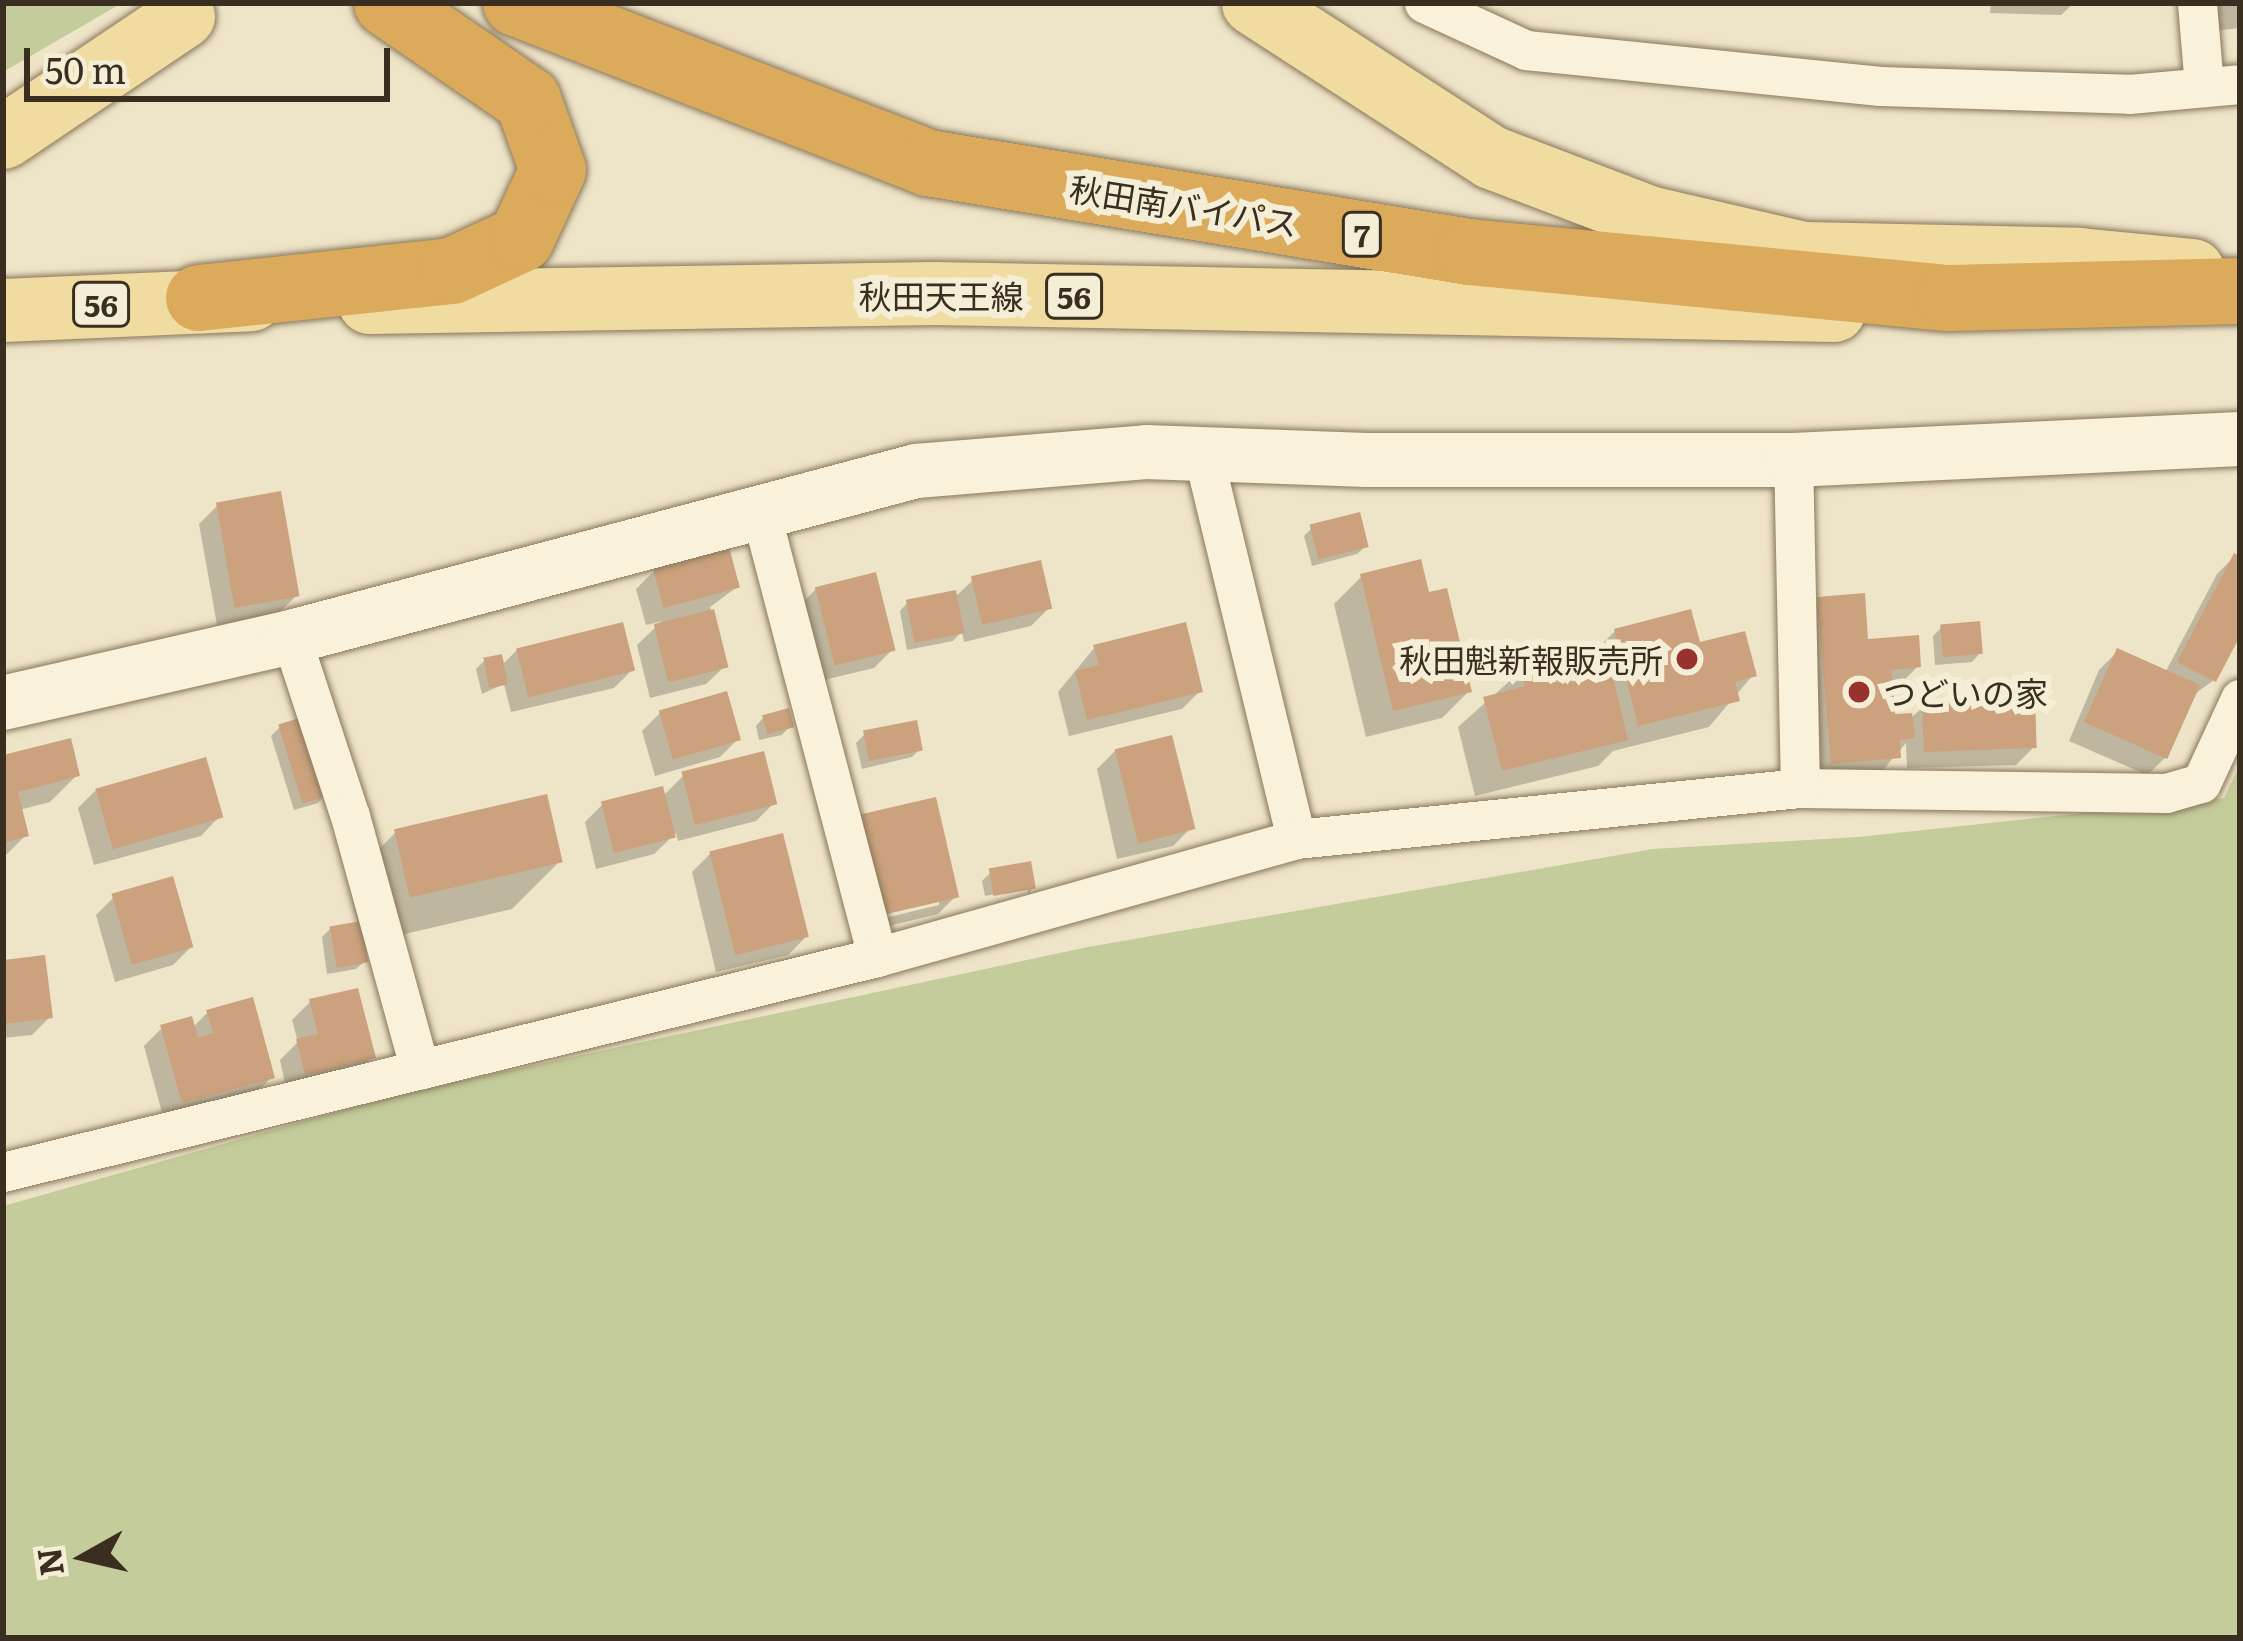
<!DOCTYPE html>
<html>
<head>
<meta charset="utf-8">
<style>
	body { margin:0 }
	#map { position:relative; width:2243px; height:1641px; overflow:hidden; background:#eee4c7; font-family:Literata,"Noto Sans JP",serif }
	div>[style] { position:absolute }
	.green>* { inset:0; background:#c3cc9a }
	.shadow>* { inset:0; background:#0003 }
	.building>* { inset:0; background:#cba27d; transform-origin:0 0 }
	.roads { filter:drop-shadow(0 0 3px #89775c) drop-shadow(0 0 3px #89775c) }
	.street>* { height:39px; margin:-19.5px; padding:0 19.5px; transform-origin:19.5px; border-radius:19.5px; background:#f9f1da }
	.secondary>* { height:54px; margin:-27px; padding:0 27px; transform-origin:27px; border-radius:27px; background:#f9f1da }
	.primary>* { height:63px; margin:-31.5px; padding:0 31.5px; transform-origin:31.5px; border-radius:31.5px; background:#f0dba0 }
	.highway>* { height:66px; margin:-33px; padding:0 33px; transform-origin:33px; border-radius:33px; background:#dbaa5a }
	.dots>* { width:33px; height:33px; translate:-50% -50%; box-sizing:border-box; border:6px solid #f5eed6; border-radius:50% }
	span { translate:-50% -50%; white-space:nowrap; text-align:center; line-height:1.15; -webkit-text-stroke:12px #f5eed6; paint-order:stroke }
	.shield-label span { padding:3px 9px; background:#f5eed6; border:3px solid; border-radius:9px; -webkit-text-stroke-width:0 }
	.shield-label { font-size:30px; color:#3a2e20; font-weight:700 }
	.street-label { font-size:33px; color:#3a2e20 }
	.poi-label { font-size:33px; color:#3a2e20 }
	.right { translate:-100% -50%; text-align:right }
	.left { translate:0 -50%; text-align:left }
	.frame { position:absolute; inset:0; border:6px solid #3a2e20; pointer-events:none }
	.north { position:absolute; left:24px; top:1497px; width:120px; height:120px; -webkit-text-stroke:9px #f5eed6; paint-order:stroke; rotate:262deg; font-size:33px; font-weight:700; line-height:48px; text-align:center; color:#3a2e20 }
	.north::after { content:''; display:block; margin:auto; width:42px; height:54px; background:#3a2e20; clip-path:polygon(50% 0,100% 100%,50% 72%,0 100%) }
	.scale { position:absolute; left:24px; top:48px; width:366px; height:54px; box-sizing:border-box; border:6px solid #3a2e20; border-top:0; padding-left:15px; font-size:36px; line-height:42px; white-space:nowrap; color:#3a2e20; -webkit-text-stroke:9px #f5eed6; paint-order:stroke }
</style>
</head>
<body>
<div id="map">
	<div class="green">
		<i style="clip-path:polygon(3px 3px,122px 3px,3px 72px)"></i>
		<i style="clip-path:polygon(2240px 765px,2240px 1638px,3px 1638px,3px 1206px,408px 1092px,1088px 947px,1653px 849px,1858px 837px,2224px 798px)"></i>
	</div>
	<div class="shadow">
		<i style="clip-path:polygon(1991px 3px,2074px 3px,2061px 15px,1990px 13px)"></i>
		<i style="clip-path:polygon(2210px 3px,2240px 3px,2240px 28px,2213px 31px)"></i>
		<i style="clip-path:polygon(217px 506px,297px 595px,279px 613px,217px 625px,199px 524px)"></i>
		<i style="clip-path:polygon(1312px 528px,1366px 546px,1357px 554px,1312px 566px,1304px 536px)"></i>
		<i style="clip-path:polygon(2235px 556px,2240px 559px,2240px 629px,2214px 680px,2192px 696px,2166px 757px,2147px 775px,2069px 741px,2099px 670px,2117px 652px,2165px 673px,2217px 574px)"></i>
		<i style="clip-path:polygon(654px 571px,737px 587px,710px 607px,725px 666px,706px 684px,650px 698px,637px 645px,662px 621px,646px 625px,636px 589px)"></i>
		<i style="clip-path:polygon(1361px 577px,1469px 691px,1442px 718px,1366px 737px,1334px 604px)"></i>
		<i style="clip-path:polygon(973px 580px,1049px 608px,1031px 626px,964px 642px,962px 631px,953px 641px,907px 650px,900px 611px,908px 602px,954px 598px)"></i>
		<i style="clip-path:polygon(816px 589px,892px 650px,874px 668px,816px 682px,798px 607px)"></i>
		<i style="clip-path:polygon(1819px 600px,1866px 642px,1918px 666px,1891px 694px,1893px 717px,1913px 716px,1924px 706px,2034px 747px,2016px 765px,1907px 768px,1906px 743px,1871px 784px,1805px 789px,1792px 627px)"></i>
		<i style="clip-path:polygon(1941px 628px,1980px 653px,1972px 662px,1935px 665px,1933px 636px)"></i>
		<i style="clip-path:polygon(1615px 631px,1697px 646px,1753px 675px,1709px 727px,1613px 751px,1598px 766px,1475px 796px,1458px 727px,1522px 670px,1569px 683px,1593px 677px,1588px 658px)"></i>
		<i style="clip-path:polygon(1095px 647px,1200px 691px,1182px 709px,1069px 736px,1058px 692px)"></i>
		<i style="clip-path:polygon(518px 649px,632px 670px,614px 688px,511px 712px,504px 684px,482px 694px,476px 669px,484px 661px,501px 666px)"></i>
		<i style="clip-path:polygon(660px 713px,738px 739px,720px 757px,655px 776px,642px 731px)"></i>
		<i style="clip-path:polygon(764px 717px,790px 726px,782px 735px,759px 740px,756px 726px)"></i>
		<i style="clip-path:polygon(280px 727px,326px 794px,318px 803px,294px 810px,271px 736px)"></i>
		<i style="clip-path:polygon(864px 735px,920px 749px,912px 757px,862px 769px,856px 743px)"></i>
		<i style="clip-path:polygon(1115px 751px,1191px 828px,1173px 846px,1117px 859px,1097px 769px)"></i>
		<i style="clip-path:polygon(3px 758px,77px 775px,50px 802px,19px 810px,26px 835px,3px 858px)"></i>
		<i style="clip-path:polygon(684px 775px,774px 803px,756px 821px,678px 841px,676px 833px,654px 854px,596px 869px,585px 822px,603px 804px,662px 797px)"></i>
		<i style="clip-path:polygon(96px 790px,219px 817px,201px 836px,94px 865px,78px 808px)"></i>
		<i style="clip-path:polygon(396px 832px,560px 861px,512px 909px,362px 944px,365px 961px,356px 969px,327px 974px,322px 937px,330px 929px,358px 925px,348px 880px)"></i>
		<i style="clip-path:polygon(evenodd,842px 836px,956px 896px,938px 914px,864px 932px,842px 836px,939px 898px,939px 905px,868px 922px,867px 916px,939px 898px)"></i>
		<i style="clip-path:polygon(710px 854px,806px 937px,788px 955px,716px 972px,692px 872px)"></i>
		<i style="clip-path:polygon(990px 873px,1033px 888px,1028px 894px,1028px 888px,985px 896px,982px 881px)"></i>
		<i style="clip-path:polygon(114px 897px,191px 947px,173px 965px,115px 982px,96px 915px)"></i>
		<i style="clip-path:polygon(3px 963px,50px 1017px,32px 1035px,3px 1038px)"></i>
		<i style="clip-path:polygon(310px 1002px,372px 1057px,354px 1075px,287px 1092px,280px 1060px,298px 1042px,292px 1020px)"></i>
		<i style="clip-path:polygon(208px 1012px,272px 1077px,254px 1095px,164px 1120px,144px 1046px,162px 1028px,192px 1028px)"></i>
	</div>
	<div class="building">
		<i style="left:281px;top:491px;width:107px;height:66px;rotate:80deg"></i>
		<i style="left:1360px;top:512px;width:36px;height:52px;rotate:76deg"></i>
		<i style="left:729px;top:547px;width:42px;height:79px;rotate:75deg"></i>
		<i style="clip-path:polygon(2234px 553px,2240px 556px,2240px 636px,2216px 682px,2177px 662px)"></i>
		<i style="clip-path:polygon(1421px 559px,1429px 592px,1447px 588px,1472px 692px,1393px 711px,1360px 574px)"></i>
		<i style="left:1041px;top:560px;width:50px;height:72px;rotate:77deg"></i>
		<i style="left:876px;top:572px;width:81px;height:63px;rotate:76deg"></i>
		<i style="left:956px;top:590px;width:44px;height:51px;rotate:79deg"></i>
		<i style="clip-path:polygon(1865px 593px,1868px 639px,1919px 635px,1921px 667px,1892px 670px,1895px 714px,1912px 713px,1915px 738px,1900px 740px,1901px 758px,1831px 764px,1817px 597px)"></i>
		<i style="left:714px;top:609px;width:60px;height:62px;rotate:76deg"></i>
		<i style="clip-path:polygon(1691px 609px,1700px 642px,1745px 631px,1757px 676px,1735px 682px,1740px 701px,1638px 726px,1614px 629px)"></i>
		<i style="left:1980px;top:621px;width:33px;height:40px;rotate:85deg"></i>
		<i style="left:623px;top:622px;width:50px;height:110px;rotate:76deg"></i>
		<i style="clip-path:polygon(1186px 622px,1203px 692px,1087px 720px,1075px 671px,1099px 665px,1093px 645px)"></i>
		<i style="left:2117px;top:648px;width:91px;height:81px;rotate:24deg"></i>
		<i style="left:502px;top:654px;width:31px;height:19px;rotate:79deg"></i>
		<i style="clip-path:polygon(1566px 656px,1572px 679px,1611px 669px,1628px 740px,1502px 771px,1483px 697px,1525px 686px,1520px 668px)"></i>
		<i style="left:727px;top:691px;width:51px;height:71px;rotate:74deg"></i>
		<i style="left:2035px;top:699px;width:49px;height:113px;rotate:88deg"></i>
		<i style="left:789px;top:708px;width:20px;height:28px;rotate:75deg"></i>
		<i style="left:306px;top:716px;width:83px;height:29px;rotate:73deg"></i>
		<i style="left:917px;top:720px;width:31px;height:55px;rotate:79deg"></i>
		<i style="left:1172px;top:735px;width:97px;height:59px;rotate:76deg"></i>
		<i style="clip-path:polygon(71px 738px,80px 776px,18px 792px,29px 836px,3px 843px,3px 755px)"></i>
		<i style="left:764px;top:751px;width:55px;height:85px;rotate:76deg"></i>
		<i style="left:206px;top:757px;width:63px;height:115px;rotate:74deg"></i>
		<i style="left:663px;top:786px;width:53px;height:64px;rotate:76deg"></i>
		<i style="left:547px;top:794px;width:70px;height:157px;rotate:77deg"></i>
		<i style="left:936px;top:797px;width:103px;height:80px;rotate:77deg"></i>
		<i style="left:783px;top:833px;width:107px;height:76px;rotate:76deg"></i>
		<i style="left:1031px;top:861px;width:28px;height:43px;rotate:80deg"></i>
		<i style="left:173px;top:876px;width:74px;height:64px;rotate:74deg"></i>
		<i style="left:361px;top:921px;width:42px;height:32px;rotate:80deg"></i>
		<i style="clip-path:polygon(45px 955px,53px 1018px,3px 1024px,3px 960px)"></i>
		<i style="clip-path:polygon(358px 988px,376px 1058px,305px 1075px,296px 1039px,318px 1034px,309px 999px)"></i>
		<i style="clip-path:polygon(253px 997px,275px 1078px,182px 1103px,160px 1025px,192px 1016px,198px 1038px,213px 1033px,206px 1010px)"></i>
	</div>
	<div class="roads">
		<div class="street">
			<i style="left:1424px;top:3px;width:112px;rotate:24.7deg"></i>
			<i style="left:1526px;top:50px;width:356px;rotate:5.8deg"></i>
			<i style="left:1880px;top:86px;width:249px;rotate:1.8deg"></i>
			<i style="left:2129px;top:94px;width:111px;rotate:-5.1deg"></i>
			<i style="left:2197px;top:3px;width:84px;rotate:85.2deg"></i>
			<i style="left:1203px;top:454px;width:396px;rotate:76.4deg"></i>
			<i style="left:760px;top:510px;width:462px;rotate:75.3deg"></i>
			<i style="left:291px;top:637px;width:188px;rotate:71.8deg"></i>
			<i style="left:350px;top:816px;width:263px;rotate:74.6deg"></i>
			<i style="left:1800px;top:788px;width:366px;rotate:0.8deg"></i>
			<i style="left:2166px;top:793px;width:36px;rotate:-16deg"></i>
			<i style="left:2201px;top:783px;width:93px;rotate:-65.1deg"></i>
			<i style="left:3px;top:1172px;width:900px;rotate:-13.82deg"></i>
			<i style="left:877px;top:957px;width:435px;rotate:-15.7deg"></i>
			<i style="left:1296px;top:839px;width:507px;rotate:-5.78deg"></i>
			<i style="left:1800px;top:788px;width:328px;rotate:-91.2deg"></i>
		</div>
		<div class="secondary">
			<i style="left:3px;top:703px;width:295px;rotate:-12.9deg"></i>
			<i style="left:291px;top:637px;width:647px;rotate:-14.87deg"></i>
			<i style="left:916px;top:471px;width:231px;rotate:-4.7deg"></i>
			<i style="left:1146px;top:452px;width:221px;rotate:2.1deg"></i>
			<i style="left:1367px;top:460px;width:426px"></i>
			<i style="left:1793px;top:460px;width:447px;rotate:-2.7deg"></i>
		</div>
		<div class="primary">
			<i style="left:1253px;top:3px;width:283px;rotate:32.9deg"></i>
			<i style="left:1491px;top:157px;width:172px;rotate:20.8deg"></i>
			<i style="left:1652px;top:218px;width:156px;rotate:13deg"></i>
			<i style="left:1804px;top:253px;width:275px;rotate:1.2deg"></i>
			<i style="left:2079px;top:259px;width:114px;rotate:5.6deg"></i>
			<i style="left:3px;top:137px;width:217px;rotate:-33.9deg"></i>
			<i style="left:369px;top:302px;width:564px;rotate:-0.91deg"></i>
			<i style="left:933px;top:293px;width:901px;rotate:1.08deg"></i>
			<i style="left:3px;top:310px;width:248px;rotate:-2.5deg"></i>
		</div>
		<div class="highway">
			<i style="left:516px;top:3px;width:442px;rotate:21.2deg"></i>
			<i style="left:928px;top:163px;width:548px;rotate:9.34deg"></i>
			<i style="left:1469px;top:252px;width:483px;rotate:5.5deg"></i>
			<i style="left:1950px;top:298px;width:290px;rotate:-1.4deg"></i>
			<i style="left:199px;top:298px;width:254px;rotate:-6.1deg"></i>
			<i style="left:452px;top:271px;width:76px;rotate:-24.9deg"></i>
			<i style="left:521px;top:239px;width:76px;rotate:-65.1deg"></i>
			<i style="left:553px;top:170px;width:74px;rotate:-109.7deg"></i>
			<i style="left:528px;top:100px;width:171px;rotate:-145.5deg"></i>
		</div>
	</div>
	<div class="dots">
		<i style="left:1687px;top:659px;background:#98322d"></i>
		<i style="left:1859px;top:692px;background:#98322d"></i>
	</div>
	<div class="shield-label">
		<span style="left:1362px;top:234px">7</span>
		<span style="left:1074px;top:296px">56</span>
		<span style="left:101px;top:304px">56</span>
	</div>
	<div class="street-label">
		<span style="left:1184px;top:205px;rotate:9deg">秋田南バイパス</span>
		<span style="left:941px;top:295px">秋田天王線</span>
	</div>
	<div class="poi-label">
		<span class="right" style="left:1663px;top:659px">秋田魁新報販売所</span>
		<span class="left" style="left:1883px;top:692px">つどいの家</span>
	</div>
	<div class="frame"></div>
	<div class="north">N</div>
	<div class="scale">50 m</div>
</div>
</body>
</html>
